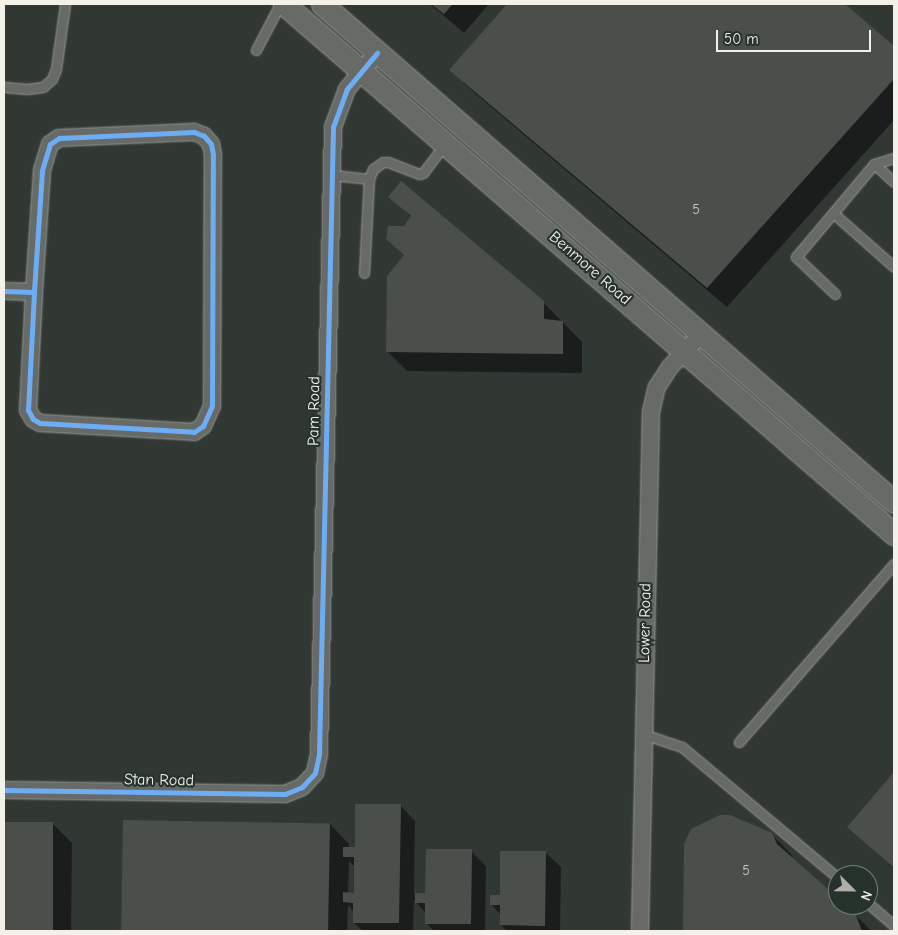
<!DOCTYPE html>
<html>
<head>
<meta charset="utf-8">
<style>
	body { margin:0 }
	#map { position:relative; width:898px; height:935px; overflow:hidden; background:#313834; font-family:"Comic Neue",sans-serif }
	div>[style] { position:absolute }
	.shadow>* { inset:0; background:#0007 }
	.building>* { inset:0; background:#4a4f4c; transform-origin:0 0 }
	.roads { filter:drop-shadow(0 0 1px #9a9d99) drop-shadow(0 0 1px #9a9d99) }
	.service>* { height:9px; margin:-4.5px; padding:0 4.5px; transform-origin:4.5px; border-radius:4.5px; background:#676a66 }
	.minor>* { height:16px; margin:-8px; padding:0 8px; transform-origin:8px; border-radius:8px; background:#676a66 }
	.tertiary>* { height:21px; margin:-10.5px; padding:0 10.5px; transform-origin:10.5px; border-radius:10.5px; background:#676a66 }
	.cycleway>* { height:5px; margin:-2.5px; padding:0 2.5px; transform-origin:2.5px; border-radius:2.5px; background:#6dadf4 }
	span { translate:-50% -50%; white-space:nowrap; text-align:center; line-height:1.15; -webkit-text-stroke:4.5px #26332d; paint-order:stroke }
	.number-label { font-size:14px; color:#cac8c1 }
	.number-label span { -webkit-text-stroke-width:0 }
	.street-label { font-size:16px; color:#f4f1e8 }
	.frame { position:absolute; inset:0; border:5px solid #f4f1e8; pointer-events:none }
	.north { position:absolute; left:828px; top:865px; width:50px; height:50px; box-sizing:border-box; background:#26332d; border:1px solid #787f78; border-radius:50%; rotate:113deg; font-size:14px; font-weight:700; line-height:20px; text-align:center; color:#f4f1e8 }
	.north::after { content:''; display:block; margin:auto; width:18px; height:22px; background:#b0b0a9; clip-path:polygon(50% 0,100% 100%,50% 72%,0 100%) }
	.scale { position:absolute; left:716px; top:30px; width:155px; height:22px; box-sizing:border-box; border:2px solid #f4f1e8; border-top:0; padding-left:6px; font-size:15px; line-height:18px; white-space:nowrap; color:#f4f1e8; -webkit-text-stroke:4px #26332d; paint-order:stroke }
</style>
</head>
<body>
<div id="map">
	<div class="shadow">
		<i style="clip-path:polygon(430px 4px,489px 4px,464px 33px)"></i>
		<i style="clip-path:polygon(508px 4px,843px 4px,894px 48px,894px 120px,727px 307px,470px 89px,451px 70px)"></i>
		<i style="clip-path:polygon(390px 197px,543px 302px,582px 342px,582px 373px,407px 371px,387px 351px,405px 256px,388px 239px,405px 227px,412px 218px)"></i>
		<i style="clip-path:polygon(894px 774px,894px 869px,849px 827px)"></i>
		<i style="clip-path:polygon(evenodd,401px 806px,415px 821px,414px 894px,426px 894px,471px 851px,486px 866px,485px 931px,434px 931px,426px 923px,426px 913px,414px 900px,413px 931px,363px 931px,354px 923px,354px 912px,348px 905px,347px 931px,121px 931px,124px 822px,330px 824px,349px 844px,349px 848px,356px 848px,401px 806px,349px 861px,355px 867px,355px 894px,348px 894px,349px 861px)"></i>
		<i style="clip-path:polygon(4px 823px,53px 824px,72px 843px,71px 931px,4px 931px)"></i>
		<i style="clip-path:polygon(771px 834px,791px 854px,794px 861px,838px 900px,838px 905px,844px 905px,872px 931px,684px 931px,686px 844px)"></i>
		<i style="clip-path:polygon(546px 853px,561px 867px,560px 931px,507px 931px,501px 925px,501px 915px,491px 904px)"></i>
	</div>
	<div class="building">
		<i style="clip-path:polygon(431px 4px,453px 4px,444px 14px)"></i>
		<i style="clip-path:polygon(507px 4px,845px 4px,894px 46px,894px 79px,707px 288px,449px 70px)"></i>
		<i style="clip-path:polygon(401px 181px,544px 301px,544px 319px,563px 321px,563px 354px,386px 352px,387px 276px,404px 255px,386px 239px,388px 226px,404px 226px,411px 216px,388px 197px)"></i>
		<i style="clip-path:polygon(894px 772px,894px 868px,847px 827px)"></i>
		<i style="clip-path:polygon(355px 804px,401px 804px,399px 923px,353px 923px,353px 903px,343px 902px,343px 892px,354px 893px,354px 857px,343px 857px,343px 847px,355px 847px)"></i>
		<i style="clip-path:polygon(720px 815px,730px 815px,772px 833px,777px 844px,838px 898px,838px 905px,846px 905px,855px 913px,862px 931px,683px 931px,684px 844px,691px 829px)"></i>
		<i style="left:123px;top:820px;width:207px;height:111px;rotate:1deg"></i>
		<i style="left:4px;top:822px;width:49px;height:109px"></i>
		<i style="clip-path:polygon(426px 849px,472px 849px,471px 924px,425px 924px,425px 903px,415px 903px,415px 893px,425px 893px)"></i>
		<i style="clip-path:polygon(500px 851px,546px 851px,545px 926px,500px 925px,500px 905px,490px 905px,490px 895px,500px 895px)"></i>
	</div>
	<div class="roads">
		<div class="service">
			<i style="left:256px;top:50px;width:52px;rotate:-62.4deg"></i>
			<i style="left:4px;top:87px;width:23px;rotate:5deg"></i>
			<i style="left:27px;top:89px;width:16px;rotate:-7deg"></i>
			<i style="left:43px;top:87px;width:12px;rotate:-42deg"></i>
			<i style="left:52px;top:79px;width:11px;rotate:-68deg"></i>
			<i style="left:56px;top:69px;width:66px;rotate:-82.1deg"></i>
			<i style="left:874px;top:164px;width:27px;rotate:42deg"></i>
			<i style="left:332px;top:175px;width:37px;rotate:6deg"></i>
			<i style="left:833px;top:213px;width:81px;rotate:41.5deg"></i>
			<i style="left:364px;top:273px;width:94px;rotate:-87deg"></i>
			<i style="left:369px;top:179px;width:11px;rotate:-68deg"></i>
			<i style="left:373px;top:169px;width:12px;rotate:-35deg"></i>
			<i style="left:383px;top:162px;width:5px"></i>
			<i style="left:388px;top:162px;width:33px;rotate:21deg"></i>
			<i style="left:419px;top:174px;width:4px;rotate:-14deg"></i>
			<i style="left:423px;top:173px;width:38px;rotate:-53deg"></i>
			<i style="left:835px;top:294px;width:54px;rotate:-136.5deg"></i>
			<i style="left:796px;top:257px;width:121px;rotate:-50deg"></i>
			<i style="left:874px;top:164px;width:21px;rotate:-17deg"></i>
			<i style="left:643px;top:734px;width:41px;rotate:18.4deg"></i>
			<i style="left:682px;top:747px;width:204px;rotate:40deg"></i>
			<i style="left:739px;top:742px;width:236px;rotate:-49deg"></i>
			<i style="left:868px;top:903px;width:35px;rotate:41deg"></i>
		</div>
		<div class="minor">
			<i style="left:4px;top:291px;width:30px;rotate:2deg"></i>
			<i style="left:34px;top:292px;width:118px;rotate:92.9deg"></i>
			<i style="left:28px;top:410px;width:10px;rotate:61deg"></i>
			<i style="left:33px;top:419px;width:8px;rotate:30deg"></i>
			<i style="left:40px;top:423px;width:154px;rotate:3.3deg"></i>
			<i style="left:194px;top:432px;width:11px;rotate:-34deg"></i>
			<i style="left:203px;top:426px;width:22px;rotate:-66deg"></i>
			<i style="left:212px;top:406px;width:251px;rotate:-89.8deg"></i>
			<i style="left:213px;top:155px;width:11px;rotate:-100deg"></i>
			<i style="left:211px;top:144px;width:11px;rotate:-131deg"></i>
			<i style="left:204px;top:136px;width:11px;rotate:-158deg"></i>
			<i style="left:194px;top:132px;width:135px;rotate:177.5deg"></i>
			<i style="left:59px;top:138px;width:11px;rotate:146deg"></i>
			<i style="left:50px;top:144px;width:28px;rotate:107deg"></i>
			<i style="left:42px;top:171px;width:121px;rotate:93.8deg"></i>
			<i style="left:4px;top:790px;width:281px;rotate:0.8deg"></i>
			<i style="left:285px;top:794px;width:18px;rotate:-22deg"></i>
			<i style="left:302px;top:787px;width:19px;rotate:-47deg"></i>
			<i style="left:315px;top:773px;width:19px;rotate:-78deg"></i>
			<i style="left:319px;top:754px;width:627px;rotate:-88.72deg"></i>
			<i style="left:333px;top:127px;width:40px;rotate:-69.8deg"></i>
			<i style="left:347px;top:89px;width:47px;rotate:-50.2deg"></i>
			<i style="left:640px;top:931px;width:519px;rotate:-88.79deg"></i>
			<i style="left:651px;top:412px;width:26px;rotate:-77deg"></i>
			<i style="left:657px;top:387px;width:24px;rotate:-57deg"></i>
			<i style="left:670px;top:367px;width:47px;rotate:-46.7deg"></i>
		</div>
		<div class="tertiary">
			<i style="left:284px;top:4px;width:808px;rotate:40.99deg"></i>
			<i style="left:322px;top:4px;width:758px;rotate:41.04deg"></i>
		</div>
	</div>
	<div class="cycleway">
		<i style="left:4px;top:291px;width:30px;rotate:2deg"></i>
		<i style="left:34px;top:292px;width:118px;rotate:92.9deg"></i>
		<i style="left:28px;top:410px;width:10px;rotate:61deg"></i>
		<i style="left:33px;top:419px;width:8px;rotate:30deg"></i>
		<i style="left:40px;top:423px;width:154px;rotate:3.3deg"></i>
		<i style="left:194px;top:432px;width:11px;rotate:-34deg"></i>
		<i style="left:203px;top:426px;width:22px;rotate:-66deg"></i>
		<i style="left:212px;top:406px;width:251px;rotate:-89.8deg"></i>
		<i style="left:213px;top:155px;width:11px;rotate:-100deg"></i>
		<i style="left:211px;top:144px;width:11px;rotate:-131deg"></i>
		<i style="left:204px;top:136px;width:11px;rotate:-158deg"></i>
		<i style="left:194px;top:132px;width:135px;rotate:177.5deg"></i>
		<i style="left:59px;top:138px;width:11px;rotate:146deg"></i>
		<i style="left:50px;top:144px;width:28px;rotate:107deg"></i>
		<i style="left:42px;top:171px;width:121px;rotate:93.8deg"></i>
		<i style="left:4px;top:790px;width:281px;rotate:0.8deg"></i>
		<i style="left:285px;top:794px;width:18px;rotate:-22deg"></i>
		<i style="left:302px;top:787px;width:19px;rotate:-47deg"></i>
		<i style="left:315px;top:773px;width:19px;rotate:-78deg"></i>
		<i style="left:319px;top:754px;width:627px;rotate:-88.72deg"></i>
		<i style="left:333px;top:127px;width:40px;rotate:-69.8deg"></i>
		<i style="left:347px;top:89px;width:47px;rotate:-50.2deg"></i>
	</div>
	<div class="number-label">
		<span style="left:696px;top:210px">5</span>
		<span style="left:746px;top:871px">5</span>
	</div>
	<div class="street-label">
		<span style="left:590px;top:268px;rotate:41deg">Benmore Road</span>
		<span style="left:314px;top:411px;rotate:-89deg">Pam Road</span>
		<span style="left:645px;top:623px;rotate:-89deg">Lower Road</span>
		<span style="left:159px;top:780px;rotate:1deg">Stan Road</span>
	</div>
	<div class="frame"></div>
	<div class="north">N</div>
	<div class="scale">50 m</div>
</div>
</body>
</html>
